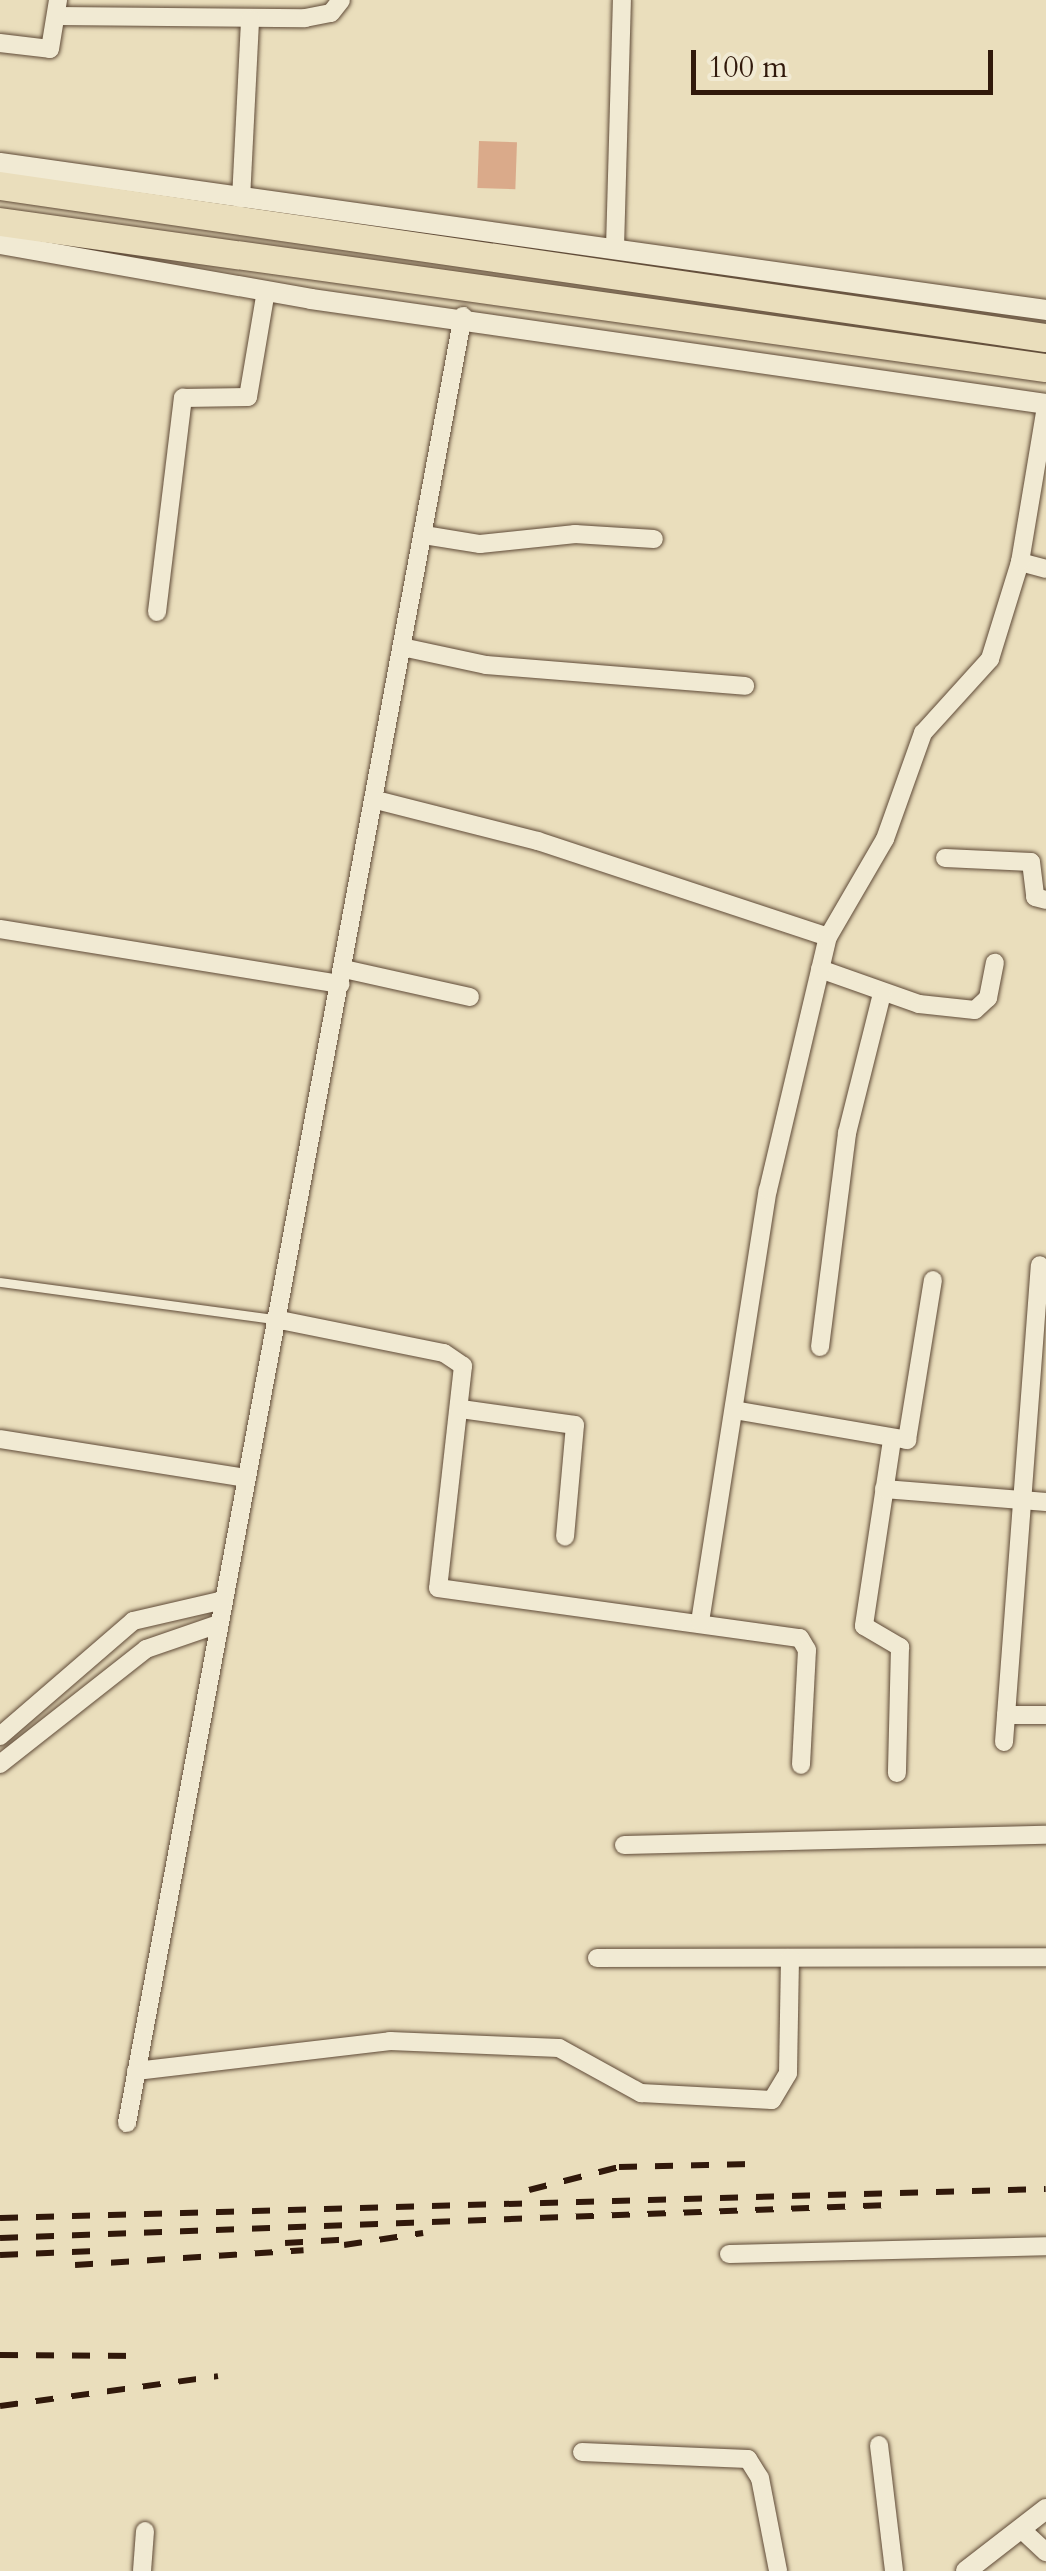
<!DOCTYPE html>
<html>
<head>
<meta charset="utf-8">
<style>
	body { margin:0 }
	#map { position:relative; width:1046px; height:2571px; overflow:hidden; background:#eadebc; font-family:Cardo,serif }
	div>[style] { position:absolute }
	.building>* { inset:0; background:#daaa8a; transform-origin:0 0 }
	.roads { filter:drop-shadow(0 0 2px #5f4a37) drop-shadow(0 0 2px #5f4a37) }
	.service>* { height:9px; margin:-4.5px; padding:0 4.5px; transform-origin:4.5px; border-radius:4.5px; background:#f1ead3 }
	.minor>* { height:18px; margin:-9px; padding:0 9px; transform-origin:9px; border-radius:9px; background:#f1ead3 }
	.tertiary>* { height:20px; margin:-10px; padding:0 10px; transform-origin:10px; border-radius:10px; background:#f1ead3 }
	.trunk>* { height:28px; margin:-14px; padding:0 14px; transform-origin:14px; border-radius:14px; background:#eadebc }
	.rail>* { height:6px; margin-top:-3px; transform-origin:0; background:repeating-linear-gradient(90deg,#31190b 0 18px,transparent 0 36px) }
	span { translate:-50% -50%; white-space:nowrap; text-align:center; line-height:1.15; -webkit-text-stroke:9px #f1ead3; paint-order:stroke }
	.scale { position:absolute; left:691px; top:50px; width:302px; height:45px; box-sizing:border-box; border:5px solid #31190b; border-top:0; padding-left:12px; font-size:30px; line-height:35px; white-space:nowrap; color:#31190b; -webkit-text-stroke:8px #f1ead3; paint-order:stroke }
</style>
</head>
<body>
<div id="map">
	<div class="building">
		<i style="left:479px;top:141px;width:38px;height:47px;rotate:2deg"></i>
	</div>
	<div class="roads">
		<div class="service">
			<i style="left:0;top:1282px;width:277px;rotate:7.7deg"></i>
		</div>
		<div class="minor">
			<i style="left:57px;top:16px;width:248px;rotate:0.5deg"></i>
			<i style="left:305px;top:18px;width:26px;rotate:-11deg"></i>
			<i style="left:331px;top:13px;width:16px;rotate:-52deg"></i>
			<i style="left:0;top:43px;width:50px;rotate:6.8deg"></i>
			<i style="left:50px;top:49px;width:50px;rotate:-80.7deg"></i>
			<i style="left:241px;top:199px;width:180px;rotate:-87.1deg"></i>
			<i style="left:615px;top:248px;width:248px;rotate:-88.4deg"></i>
			<i style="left:424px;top:535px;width:57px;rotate:9.1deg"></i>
			<i style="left:480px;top:544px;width:96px;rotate:-6deg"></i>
			<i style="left:575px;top:534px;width:79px;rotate:3.6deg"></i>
			<i style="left:1020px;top:562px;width:27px;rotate:15deg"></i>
			<i style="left:157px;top:612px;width:216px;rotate:-83.1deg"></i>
			<i style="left:183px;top:398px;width:65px;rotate:-0.9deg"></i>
			<i style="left:248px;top:397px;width:108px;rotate:-80.4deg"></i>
			<i style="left:402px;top:647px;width:86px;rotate:12.1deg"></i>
			<i style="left:486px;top:665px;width:260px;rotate:4.6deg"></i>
			<i style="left:376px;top:800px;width:167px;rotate:14.2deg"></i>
			<i style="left:538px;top:841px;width:305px;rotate:18.3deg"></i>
			<i style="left:945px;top:858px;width:86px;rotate:2.7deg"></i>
			<i style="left:1031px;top:862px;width:35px;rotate:83deg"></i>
			<i style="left:1035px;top:897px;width:11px;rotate:15deg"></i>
			<i style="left:0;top:929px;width:345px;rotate:9.2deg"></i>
			<i style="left:344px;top:969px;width:129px;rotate:12.5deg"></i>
			<i style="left:820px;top:969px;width:105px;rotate:19.5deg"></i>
			<i style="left:919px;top:1004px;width:56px;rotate:6.1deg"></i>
			<i style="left:975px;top:1010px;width:18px;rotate:-43deg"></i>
			<i style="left:988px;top:998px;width:36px;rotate:-79deg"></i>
			<i style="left:275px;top:1319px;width:172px;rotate:11.4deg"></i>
			<i style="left:444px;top:1353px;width:23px;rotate:34deg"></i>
			<i style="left:463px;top:1366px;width:223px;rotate:96.4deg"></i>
			<i style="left:438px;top:1588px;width:365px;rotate:7.9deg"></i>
			<i style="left:800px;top:1638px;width:14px;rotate:60deg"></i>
			<i style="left:807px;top:1650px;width:115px;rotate:93deg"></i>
			<i style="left:820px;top:1347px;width:216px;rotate:-82.8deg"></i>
			<i style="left:847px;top:1133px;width:143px;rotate:-75.9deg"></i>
			<i style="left:461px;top:1409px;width:115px;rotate:8deg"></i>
			<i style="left:575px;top:1425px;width:112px;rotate:95.1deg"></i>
			<i style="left:734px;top:1410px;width:176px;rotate:9.8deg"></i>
			<i style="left:907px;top:1440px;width:162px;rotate:-80.8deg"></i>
			<i style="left:0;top:1439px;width:249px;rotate:9deg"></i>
			<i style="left:892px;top:1440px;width:188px;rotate:98.6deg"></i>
			<i style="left:864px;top:1626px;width:42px;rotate:30.3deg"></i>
			<i style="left:900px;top:1647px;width:126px;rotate:91.4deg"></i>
			<i style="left:884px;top:1489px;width:163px;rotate:4.6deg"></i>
			<i style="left:700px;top:1622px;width:437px;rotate:-81.1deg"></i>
			<i style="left:768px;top:1190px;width:260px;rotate:-76.7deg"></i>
			<i style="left:828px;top:937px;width:113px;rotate:-59.8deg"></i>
			<i style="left:885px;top:839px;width:113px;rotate:-70.3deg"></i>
			<i style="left:923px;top:733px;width:100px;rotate:-47.8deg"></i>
			<i style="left:990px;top:659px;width:102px;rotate:-72.8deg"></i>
			<i style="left:1020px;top:562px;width:157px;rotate:-80.5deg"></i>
			<i style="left:1006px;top:1715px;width:40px"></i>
			<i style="left:0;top:1736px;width:176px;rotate:-40.8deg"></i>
			<i style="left:133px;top:1621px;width:92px;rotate:-13.1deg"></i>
			<i style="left:1004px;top:1742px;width:478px;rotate:-85.7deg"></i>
			<i style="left:0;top:1764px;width:186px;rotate:-38.2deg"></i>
			<i style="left:146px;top:1649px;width:76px;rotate:-19.1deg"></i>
			<i style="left:624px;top:1845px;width:422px;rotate:-1.4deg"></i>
			<i style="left:597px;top:1958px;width:449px;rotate:-0.1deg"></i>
			<i style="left:136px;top:2071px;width:256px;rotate:-6.7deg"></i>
			<i style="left:390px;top:2041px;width:169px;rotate:2.4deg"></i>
			<i style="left:559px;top:2048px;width:94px;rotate:28.8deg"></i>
			<i style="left:641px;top:2093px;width:131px;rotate:3.1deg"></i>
			<i style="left:772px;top:2100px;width:31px;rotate:-59deg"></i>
			<i style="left:788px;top:2073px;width:115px;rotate:-89deg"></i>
			<i style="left:127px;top:2123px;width:1838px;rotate:-79.47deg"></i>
			<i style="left:729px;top:2254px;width:317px;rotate:-1.4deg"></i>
			<i style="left:879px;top:2445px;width:127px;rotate:83.2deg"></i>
			<i style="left:582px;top:2452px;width:166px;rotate:2.4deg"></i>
			<i style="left:748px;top:2459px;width:22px;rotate:58deg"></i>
			<i style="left:760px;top:2478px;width:95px;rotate:79deg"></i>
			<i style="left:1021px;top:2529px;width:34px;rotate:43deg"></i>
			<i style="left:142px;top:2571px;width:40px;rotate:-85.7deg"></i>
		</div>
		<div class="tertiary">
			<i style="left:0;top:163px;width:1056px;rotate:8deg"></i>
			<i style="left:0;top:244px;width:316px;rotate:10deg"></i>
			<i style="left:311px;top:299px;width:742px;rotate:8.13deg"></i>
			<i style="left:966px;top:2571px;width:101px;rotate:-37.8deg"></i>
		</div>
		<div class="trunk">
			<i style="left:0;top:186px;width:1057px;rotate:8.27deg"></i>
			<i style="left:0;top:222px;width:1056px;rotate:7.95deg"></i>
		</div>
	</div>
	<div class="rail">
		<i style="left:529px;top:2190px;width:93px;rotate:-14.3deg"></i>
		<i style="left:619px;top:2167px;width:132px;rotate:-1.3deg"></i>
		<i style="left:0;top:2218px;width:1046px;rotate:-1.59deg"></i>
		<i style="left:0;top:2238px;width:890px;rotate:-2.13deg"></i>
		<i style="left:285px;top:2243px;width:70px;rotate:-3.3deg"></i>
		<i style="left:344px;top:2245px;width:80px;rotate:-8.6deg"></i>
		<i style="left:0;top:2255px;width:95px;rotate:-2.4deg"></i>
		<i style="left:75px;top:2265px;width:229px;rotate:-3.7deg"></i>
		<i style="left:0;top:2355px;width:143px;rotate:0.4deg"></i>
		<i style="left:0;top:2406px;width:220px;rotate:-7.8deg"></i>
	</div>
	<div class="scale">100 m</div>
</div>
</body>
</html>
